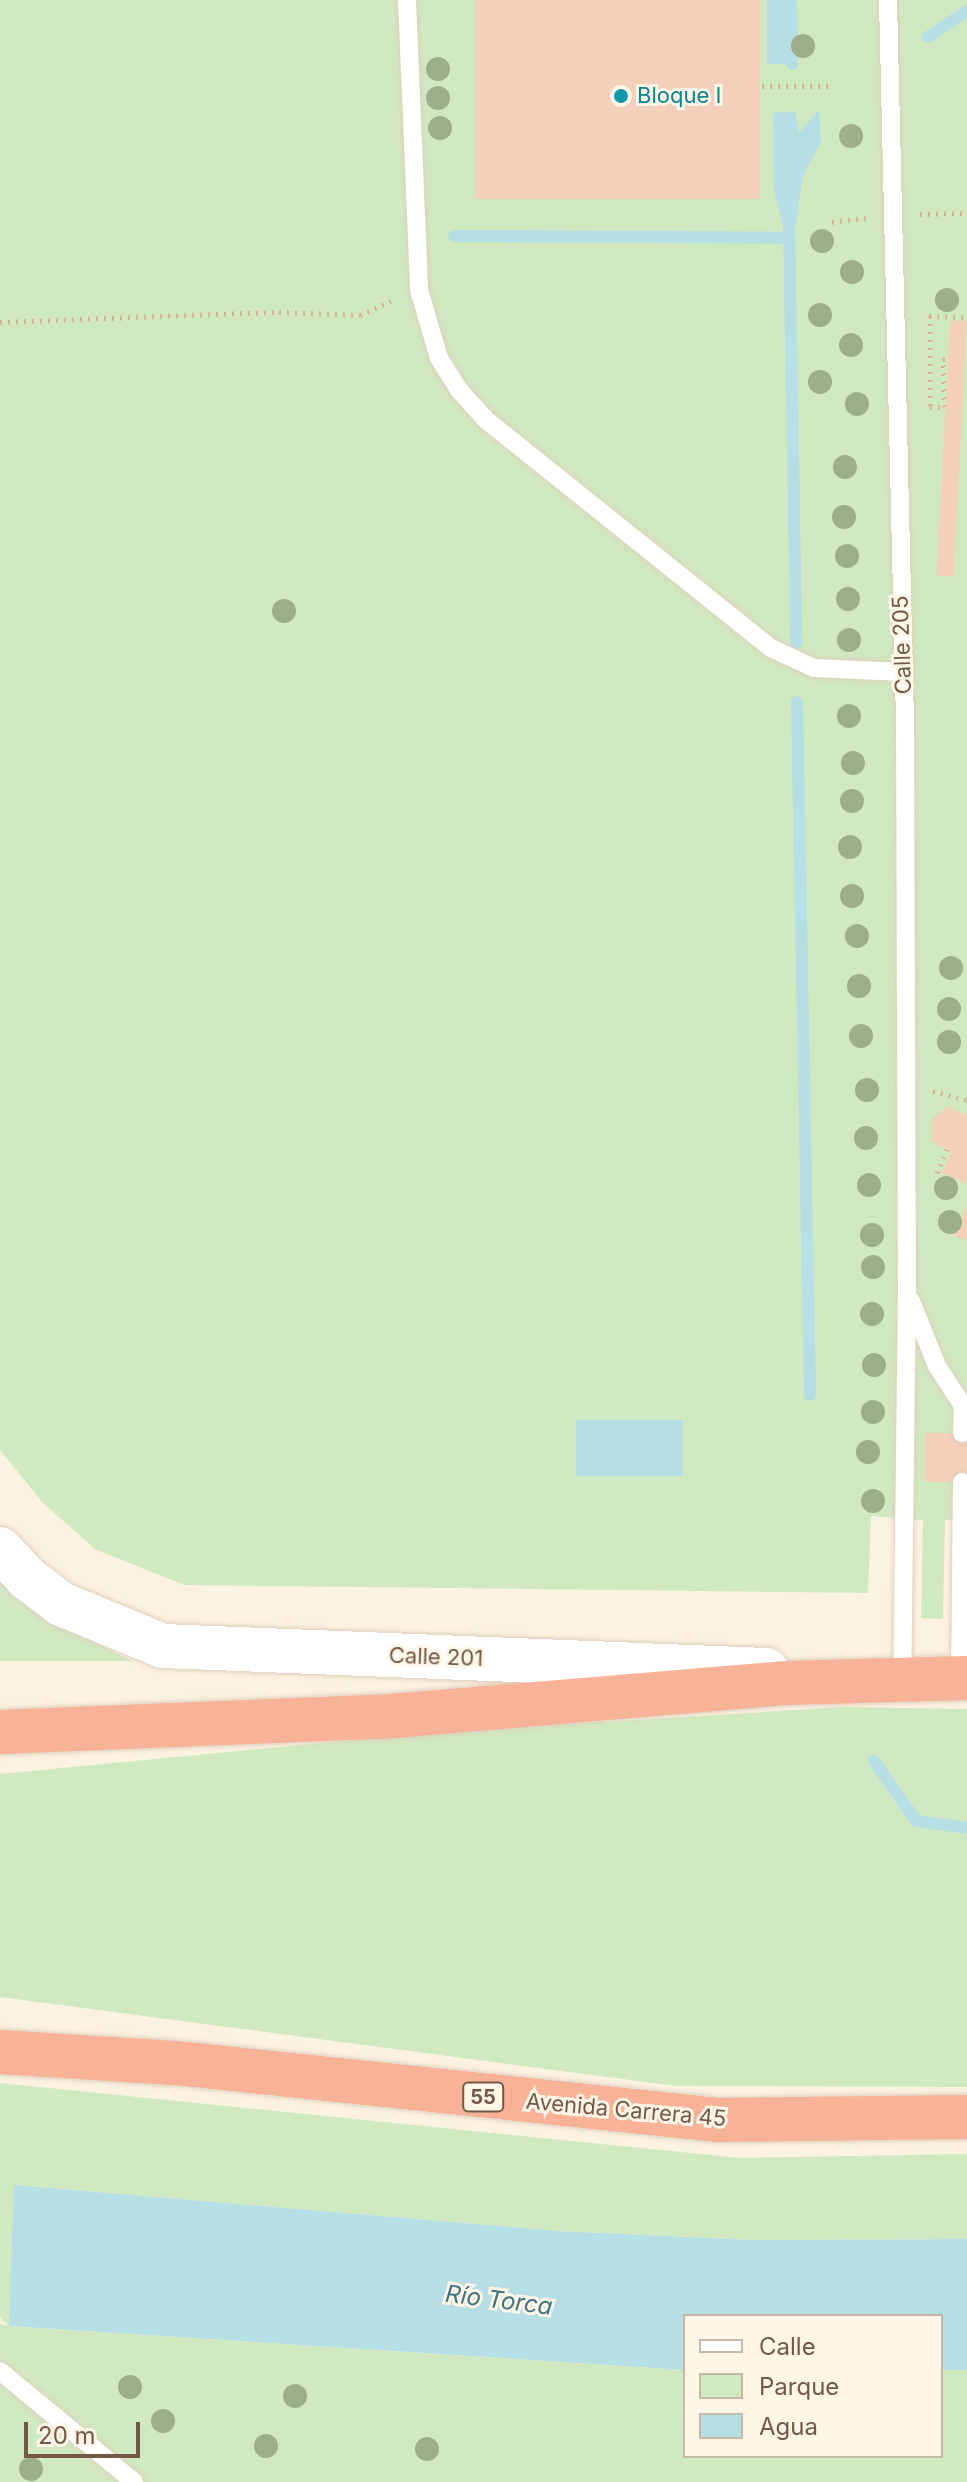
<!DOCTYPE html>
<html>
<head>
<meta charset="utf-8">
<style>
	body { margin:0 }
	#map { position:relative; width:967px; height:2482px; overflow:hidden; background:#fcf2e1; font-family:Inter,sans-serif }
	div>[style] { position:absolute }
	.green>* { inset:0; background:#d0e9c0 }
	.water>* { inset:0; background:#b6dee5; transform-origin:0 0 }
	.stream>* { height:12px; margin:-6px; padding:0 6px; transform-origin:6px; border-radius:6px; background:#b6dee5 }
	.building>* { inset:0; background:#f2d0b9; transform-origin:0 0 }
	.path>* { height:5px; margin-top:-2.5px; transform-origin:0; background:repeating-linear-gradient(90deg,#d6b49c 0 2px,transparent 0 8px) }
	.roads { filter:drop-shadow(0 0 2px #e0cebd) drop-shadow(0 0 2px #e0cebd) }
	.lane>* { height:18px; margin:-9px; padding:0 9px; transform-origin:9px; border-radius:9px; background:#fff }
	.secondary>* { height:44px; margin:-22px; padding:0 22px; transform-origin:22px; border-radius:22px; background:#fff }
	.highway>* { height:44px; margin:-22px; padding:0 22px; transform-origin:22px; border-radius:22px; background:#f7b297 }
	.trees>* { width:24px; height:24px; margin:-12px; border-radius:50%; background:#9daf88 }
	.dots>* { width:22px; height:22px; translate:-50% -50%; box-sizing:border-box; border:4px solid #fff6e7; border-radius:50% }
	span { translate:-50% -50%; white-space:nowrap; text-align:center; line-height:1.15; -webkit-text-stroke:6px #fff6e7; paint-order:stroke }
	.shield-label span { padding:2px 6px; background:#fff6e7; border:2px solid; border-radius:6px; -webkit-text-stroke-width:0 }
	.shield-label { font-size:20px; color:#735848; font-weight:700 }
	.culture-label { font-size:22px; color:#0d838f }
	.left { translate:0 -50%; text-align:left }
	.street-label { font-size:22px; color:#735848 }
	.water-label { font-size:24px; color:#3f7480; font-style:italic }
	.legend { position:absolute; left:683px; top:2314px; width:260px; height:144px; box-sizing:border-box; background:#fff6e7; border:2px solid #c7b7a7; margin:0; padding:10px 14px; list-style:none; font-size:24px; color:#735848 }
	.legend li { display:flex; align-items:center; gap:16px; height:40px }
	.legend b { width:40px; border:2px solid #c7b7a7 }
	.scale { position:absolute; left:24px; top:2422px; width:116px; height:36px; box-sizing:border-box; border:4px solid #735848; border-top:0; padding-left:10px; font-size:24px; line-height:28px; white-space:nowrap; color:#735848; -webkit-text-stroke:6px #fff6e7; paint-order:stroke }
</style>
</head>
<body>
<div id="map">
	<div class="green">
		<i style="clip-path:polygon(0 0,967px 0,967px 1521px,945px 1520px,943px 1619px,921px 1618px,923px 1520px,871px 1516px,868px 1593px,184px 1585px,95px 1549px,43px 1503px,0 1450px)"></i>
		<i style="clip-path:polygon(0 1580px,43px 1617px,132px 1661px,0 1661px)"></i>
		<i style="clip-path:polygon(842px 1707px,967px 1709px,967px 2087px,676px 2086px,0 1997px,0 1774px,414px 1734px)"></i>
		<i style="clip-path:polygon(0 2083px,740px 2158px,967px 2154px,967px 2239px,751px 2240px,559px 2231px,15px 2185px,9px 2326px,685px 2370px,685px 2456px,941px 2456px,941px 2370px,967px 2370px,967px 2482px,0 2482px,0 2324px,8px 2325px,0 2318px)"></i>
	</div>
	<div class="water">
		<i style="left:767px;top:0;width:21px;height:64px"></i>
		<i style="clip-path:polygon(819px 110px,821px 142px,803px 176px,796px 225px,783px 226px,774px 190px,773px 113px,795px 111px,799px 133px)"></i>
		<i style="left:576px;top:1420px;width:107px;height:56px"></i>
		<i style="clip-path:polygon(14px 2185px,559px 2231px,751px 2240px,967px 2239px,967px 2370px,941px 2370px,941px 2316px,685px 2316px,685px 2370px,9px 2326px)"></i>
	</div>
	<div class="stream">
		<i style="left:791px;top:0;width:64px;rotate:89.1deg"></i>
		<i style="left:928px;top:37px;width:47px;rotate:-33.7deg"></i>
		<i style="left:789px;top:225px;width:418px;rotate:89deg"></i>
		<i style="left:454px;top:236px;width:335px;rotate:0.3deg"></i>
		<i style="left:797px;top:702px;width:693px;rotate:88.93deg"></i>
		<i style="left:874px;top:1761px;width:73px;rotate:55deg"></i>
		<i style="left:916px;top:1821px;width:51px;rotate:7.8deg"></i>
	</div>
	<div class="building">
		<i style="left:475px;top:0;width:285px;height:199px"></i>
		<i style="left:950px;top:320px;width:17px;height:256px;rotate:3deg"></i>
		<i style="clip-path:polygon(948px 1106px,967px 1115px,967px 1184px,942px 1173px,951px 1151px,932px 1142px,932px 1119px)"></i>
		<i style="clip-path:polygon(967px 1206px,967px 1241px,954px 1235px)"></i>
		<i style="left:925px;top:1433px;width:42px;height:49px"></i>
	</div>
	<div class="path">
		<i style="left:762px;top:86px;width:67px"></i>
		<i style="left:920px;top:214px;width:47px;rotate:-1.2deg"></i>
		<i style="left:832px;top:222px;width:34px;rotate:-7deg"></i>
		<i style="left:929px;top:316px;width:38px;rotate:2deg"></i>
		<i style="left:930px;top:316px;width:91px;rotate:90deg"></i>
		<i style="left:930px;top:407px;width:14px"></i>
		<i style="left:944px;top:407px;width:48px;rotate:-91.2deg"></i>
		<i style="left:943px;top:359px;width:7px"></i>
		<i style="left:0;top:322px;width:279px;rotate:-2.1deg"></i>
		<i style="left:279px;top:312px;width:81px;rotate:2.1deg"></i>
		<i style="left:360px;top:315px;width:35px;rotate:-24deg"></i>
		<i style="left:933px;top:1091px;width:35px;rotate:15deg"></i>
		<i style="left:937px;top:1173px;width:26px;rotate:-67deg"></i>
	</div>
	<div class="roads">
		<div class="lane">
			<i style="left:407px;top:0;width:290px;rotate:87.6deg"></i>
			<i style="left:419px;top:290px;width:71px;rotate:73.6deg"></i>
			<i style="left:439px;top:358px;width:39px;rotate:58deg"></i>
			<i style="left:460px;top:391px;width:38px;rotate:48deg"></i>
			<i style="left:485px;top:419px;width:366px;rotate:38.7deg"></i>
			<i style="left:771px;top:648px;width:47px;rotate:24.9deg"></i>
			<i style="left:814px;top:668px;width:88px;rotate:2.6deg"></i>
			<i style="left:888px;top:0;width:723px;rotate:88.65deg"></i>
			<i style="left:905px;top:723px;width:568px;rotate:89.8deg"></i>
			<i style="left:907px;top:1291px;width:384px;rotate:90.7deg"></i>
			<i style="left:911px;top:1301px;width:70px;rotate:68.2deg"></i>
			<i style="left:937px;top:1366px;width:55px;rotate:56.9deg"></i>
			<i style="left:962px;top:1433px;width:26px;rotate:-88deg"></i>
			<i style="left:960px;top:1677px;width:195px;rotate:-89.4deg"></i>
			<i style="left:0;top:2371px;width:174px;rotate:39.6deg"></i>
		</div>
		<div class="secondary">
			<i style="left:0;top:1549px;width:40px;rotate:47deg"></i>
			<i style="left:27px;top:1578px;width:43px;rotate:37.4deg"></i>
			<i style="left:61px;top:1604px;width:110px;rotate:22.4deg"></i>
			<i style="left:163px;top:1646px;width:604px;rotate:2.28deg"></i>
		</div>
		<div class="highway">
			<i style="left:0;top:1732px;width:381px;rotate:-2.3deg"></i>
			<i style="left:381px;top:1717px;width:407px;rotate:-4.8deg"></i>
			<i style="left:787px;top:1683px;width:180px;rotate:-1.6deg"></i>
			<i style="left:0;top:2052px;width:176px;rotate:3.6deg"></i>
			<i style="left:176px;top:2063px;width:545px;rotate:6deg"></i>
			<i style="left:718px;top:2120px;width:249px;rotate:-0.7deg"></i>
		</div>
	</div>
	<div class="trees">
		<i style="left:803px;top:46px"></i>
		<i style="left:438px;top:69px"></i>
		<i style="left:438px;top:98px"></i>
		<i style="left:440px;top:128px"></i>
		<i style="left:851px;top:136px"></i>
		<i style="left:822px;top:241px"></i>
		<i style="left:852px;top:272px"></i>
		<i style="left:947px;top:300px"></i>
		<i style="left:820px;top:315px"></i>
		<i style="left:851px;top:345px"></i>
		<i style="left:820px;top:382px"></i>
		<i style="left:857px;top:404px"></i>
		<i style="left:845px;top:467px"></i>
		<i style="left:844px;top:517px"></i>
		<i style="left:847px;top:556px"></i>
		<i style="left:848px;top:599px"></i>
		<i style="left:284px;top:611px"></i>
		<i style="left:849px;top:640px"></i>
		<i style="left:849px;top:716px"></i>
		<i style="left:853px;top:763px"></i>
		<i style="left:852px;top:801px"></i>
		<i style="left:850px;top:847px"></i>
		<i style="left:852px;top:896px"></i>
		<i style="left:857px;top:936px"></i>
		<i style="left:951px;top:968px"></i>
		<i style="left:859px;top:986px"></i>
		<i style="left:949px;top:1009px"></i>
		<i style="left:861px;top:1036px"></i>
		<i style="left:949px;top:1042px"></i>
		<i style="left:867px;top:1090px"></i>
		<i style="left:866px;top:1138px"></i>
		<i style="left:869px;top:1185px"></i>
		<i style="left:946px;top:1188px"></i>
		<i style="left:950px;top:1222px"></i>
		<i style="left:872px;top:1235px"></i>
		<i style="left:873px;top:1267px"></i>
		<i style="left:872px;top:1314px"></i>
		<i style="left:874px;top:1365px"></i>
		<i style="left:873px;top:1412px"></i>
		<i style="left:868px;top:1452px"></i>
		<i style="left:873px;top:1501px"></i>
		<i style="left:130px;top:2387px"></i>
		<i style="left:295px;top:2396px"></i>
		<i style="left:163px;top:2421px"></i>
		<i style="left:266px;top:2446px"></i>
		<i style="left:427px;top:2449px"></i>
		<i style="left:31px;top:2469px"></i>
	</div>
	<div class="dots">
		<i style="left:621px;top:96px;background:#0f9aa8"></i>
	</div>
	<div class="shield-label">
		<span style="left:483px;top:2097px">55</span>
	</div>
	<div class="culture-label">
		<span class="left" style="left:637px;top:96px">Bloque I</span>
	</div>
	<div class="street-label">
		<span style="left:902px;top:645px;rotate:-92deg">Calle 205</span>
		<span style="left:436px;top:1657px;rotate:2deg">Calle 201</span>
		<span style="left:626px;top:2110px;rotate:5deg">Avenida Carrera 45</span>
	</div>
	<div class="water-label">
		<span style="left:499px;top:2300px;rotate:7deg">Río Torca</span>
	</div>
	<ul class="legend">
	<li><b style="height:10px;background:#fff"></b>Calle</li>
	<li><b style="height:22px;background:#d0e9c0"></b>Parque</li>
	<li><b style="height:22px;background:#b6dee5"></b>Agua</li>
	</ul>
	<div class="scale">20 m</div>
</div>
</body>
</html>
